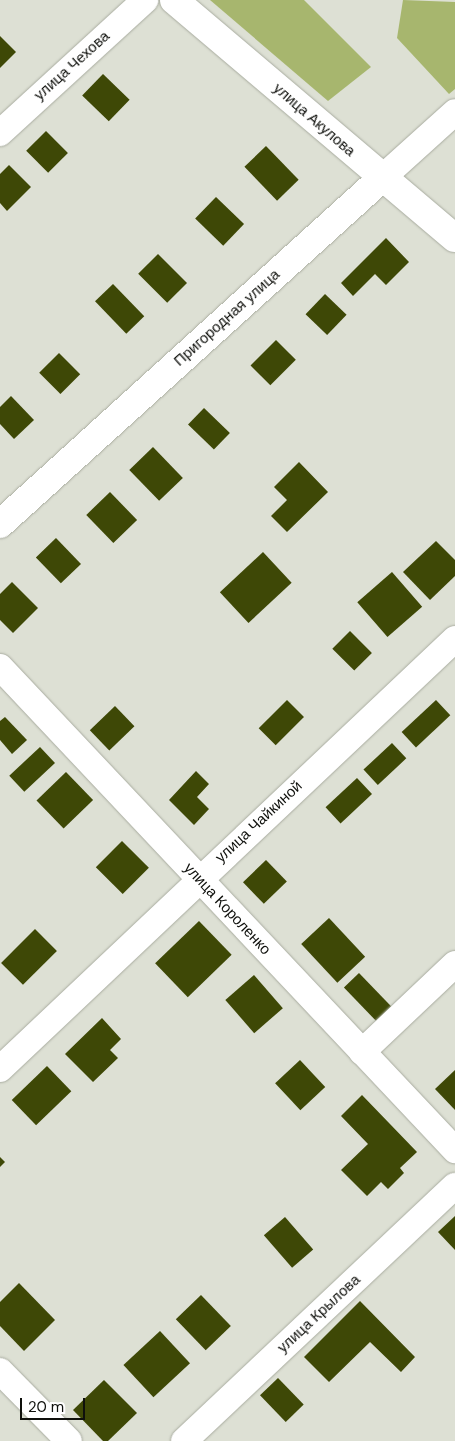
<!DOCTYPE html>
<html>
<head>
<meta charset="utf-8">
<style>
	body { margin:0 }
	#map { position:relative; width:455px; height:1441px; overflow:hidden; background:#dde0d4; font-family:"DM Sans",sans-serif }
	div>[style] { position:absolute }
	.green>* { inset:0; background:#a7b66e }
	.building>* { inset:0; background:#3e4806; transform-origin:0 0 }
	.roads { filter:drop-shadow(0 0 1px #a9aca0) drop-shadow(0 0 1px #a9aca0) }
	.minor>* { height:26px; margin:-13px; padding:0 13px; transform-origin:13px; border-radius:13px; background:#fff }
	.major>* { height:28px; margin:-14px; padding:0 14px; transform-origin:14px; border-radius:14px; background:#fff }
	span { translate:-50% -50%; white-space:nowrap; text-align:center; line-height:1.15; -webkit-text-stroke:5px #fff; paint-order:stroke }
	.street-label { font-size:15px; color:#0f100c }
	.scale { position:absolute; left:20px; top:1398px; width:65px; height:22px; box-sizing:border-box; border:2px solid #0f100c; border-top:0; padding-left:6px; font-size:15px; line-height:18px; white-space:nowrap; color:#0f100c; -webkit-text-stroke:4px #fff; paint-order:stroke }
</style>
</head>
<body>
<div id="map">
	<div class="green">
		<i style="clip-path:polygon(210px 0,304px 0,371px 67px,328px 101px)"></i>
		<i style="clip-path:polygon(403px 0,455px 2px,455px 89px,449px 94px,397px 38px)"></i>
	</div>
	<div class="building">
		<i style="clip-path:polygon(0 36px,16px 52px,0 68px)"></i>
		<i style="left:103px;top:74px;width:37px;height:30px;rotate:44deg"></i>
		<i style="left:46px;top:131px;width:31px;height:28px;rotate:45deg"></i>
		<i style="left:266px;top:146px;width:47px;height:30px;rotate:46deg"></i>
		<i style="clip-path:polygon(9px 165px,31px 187px,7px 211px,0 203px,0 174px)"></i>
		<i style="left:216px;top:197px;width:39px;height:30px;rotate:44deg"></i>
		<i style="clip-path:polygon(386px 238px,409px 262px,386px 285px,375px 274px,353px 296px,341px 283px)"></i>
		<i style="left:158px;top:254px;width:41px;height:28px;rotate:45deg"></i>
		<i style="left:113px;top:284px;width:45px;height:25px;rotate:46deg"></i>
		<i style="left:325px;top:294px;width:30px;height:28px;rotate:44deg"></i>
		<i style="left:276px;top:340px;width:28px;height:36px;rotate:45deg"></i>
		<i style="left:59px;top:353px;width:30px;height:28px;rotate:45deg"></i>
		<i style="clip-path:polygon(11px 396px,34px 420px,14px 439px,0 424px,0 407px)"></i>
		<i style="left:204px;top:408px;width:36px;height:23px;rotate:44deg"></i>
		<i style="left:153px;top:447px;width:43px;height:33px;rotate:46deg"></i>
		<i style="clip-path:polygon(299px 462px,328px 492px,287px 532px,271px 516px,287px 500px,274px 487px)"></i>
		<i style="left:110px;top:492px;width:39px;height:33px;rotate:46deg"></i>
		<i style="left:56px;top:538px;width:36px;height:28px;rotate:46deg"></i>
		<i style="clip-path:polygon(436px 541px,455px 560px,455px 576px,430px 600px,403px 572px)"></i>
		<i style="left:263px;top:552px;width:42px;height:59px;rotate:47deg"></i>
		<i style="left:392px;top:572px;width:46px;height:46px;rotate:49deg"></i>
		<i style="clip-path:polygon(12px 582px,38px 608px,13px 633px,0 620px,0 594px)"></i>
		<i style="left:350px;top:631px;width:31px;height:25px;rotate:45deg"></i>
		<i style="left:287px;top:700px;width:24px;height:40px;rotate:45deg"></i>
		<i style="left:436px;top:700px;width:21px;height:47px;rotate:47deg"></i>
		<i style="left:115px;top:706px;width:28px;height:35px;rotate:46deg"></i>
		<i style="clip-path:polygon(5px 717px,27px 740px,12px 754px,0 740px,0 721px)"></i>
		<i style="left:392px;top:743px;width:21px;height:39px;rotate:47deg"></i>
		<i style="left:40px;top:747px;width:22px;height:42px;rotate:47deg"></i>
		<i style="clip-path:polygon(196px 771px,209px 784px,197px 797px,209px 809px,194px 825px,169px 800px)"></i>
		<i style="left:66px;top:772px;width:39px;height:41px;rotate:46deg"></i>
		<i style="left:357px;top:778px;width:22px;height:43px;rotate:47deg"></i>
		<i style="left:122px;top:841px;width:38px;height:37px;rotate:45deg"></i>
		<i style="left:266px;top:860px;width:30px;height:32px;rotate:46deg"></i>
		<i style="left:329px;top:918px;width:53px;height:38px;rotate:47deg"></i>
		<i style="left:199px;top:921px;width:47px;height:61px;rotate:46deg"></i>
		<i style="left:35px;top:929px;width:31px;height:48px;rotate:45deg"></i>
		<i style="left:359px;top:973px;width:50px;height:21px;rotate:46deg"></i>
		<i style="left:254px;top:975px;width:44px;height:38px;rotate:49deg"></i>
		<i style="clip-path:polygon(102px 1018px,121px 1039px,110px 1050px,118px 1058px,93px 1082px,65px 1054px)"></i>
		<i style="left:300px;top:1060px;width:37px;height:34px;rotate:47deg"></i>
		<i style="left:47px;top:1066px;width:35px;height:49px;rotate:46deg"></i>
		<i style="clip-path:polygon(455px 1070px,455px 1110px,435px 1089px)"></i>
		<i style="clip-path:polygon(362px 1095px,417px 1152px,400px 1168px,404px 1173px,388px 1189px,381px 1182px,367px 1196px,341px 1170px,368px 1144px,341px 1116px)"></i>
		<i style="clip-path:polygon(0 1157px,5px 1162px,0 1167px)"></i>
		<i style="clip-path:polygon(455px 1216px,455px 1250px,438px 1232px)"></i>
		<i style="left:285px;top:1217px;width:43px;height:28px;rotate:49deg"></i>
		<i style="clip-path:polygon(19px 1283px,55px 1320px,24px 1351px,0 1326px,0 1302px)"></i>
		<i style="left:201px;top:1295px;width:43px;height:35px;rotate:46deg"></i>
		<i style="clip-path:polygon(360px 1301px,415px 1357px,401px 1372px,370px 1342px,329px 1382px,304px 1357px)"></i>
		<i style="left:160px;top:1331px;width:44px;height:50px;rotate:47deg"></i>
		<i style="left:278px;top:1378px;width:37px;height:25px;rotate:46deg"></i>
		<i style="clip-path:polygon(104px 1380px,137px 1413px,108px 1441px,103px 1441px,73px 1410px)"></i>
	</div>
	<div class="roads">
		<div class="minor">
			<i style="left:0;top:133px;width:197px;rotate:-42.5deg"></i>
			<i style="left:382px;top:178px;width:98px;rotate:-42.1deg"></i>
			<i style="left:0;top:667px;width:664px;rotate:46.71deg"></i>
			<i style="left:362px;top:1052px;width:128px;rotate:-43.4deg"></i>
			<i style="left:0;top:1069px;width:626px;rotate:-43.38deg"></i>
			<i style="left:0;top:1371px;width:98px;rotate:45.4deg"></i>
			<i style="left:184px;top:1441px;width:372px;rotate:-43.3deg"></i>
		</div>
		<div class="major">
			<i style="left:174px;top:0;width:368px;rotate:40.3deg"></i>
			<i style="left:0;top:524px;width:515px;rotate:-42.17deg"></i>
		</div>
	</div>
	<div class="street-label">
		<span style="left:72px;top:66px;rotate:-42deg">улица Чехова</span>
		<span style="left:314px;top:120px;rotate:41deg">улица Акулова</span>
		<span style="left:227px;top:318px;rotate:-42deg">Пригородная улица</span>
		<span style="left:259px;top:822px;rotate:-43deg">улица Чайкиной</span>
		<span style="left:227px;top:909px;rotate:47deg">улица Короленко</span>
		<span style="left:319px;top:1314px;rotate:-43deg">улица Крылова</span>
	</div>
	<div class="scale">20 m</div>
</div>
</body>
</html>
